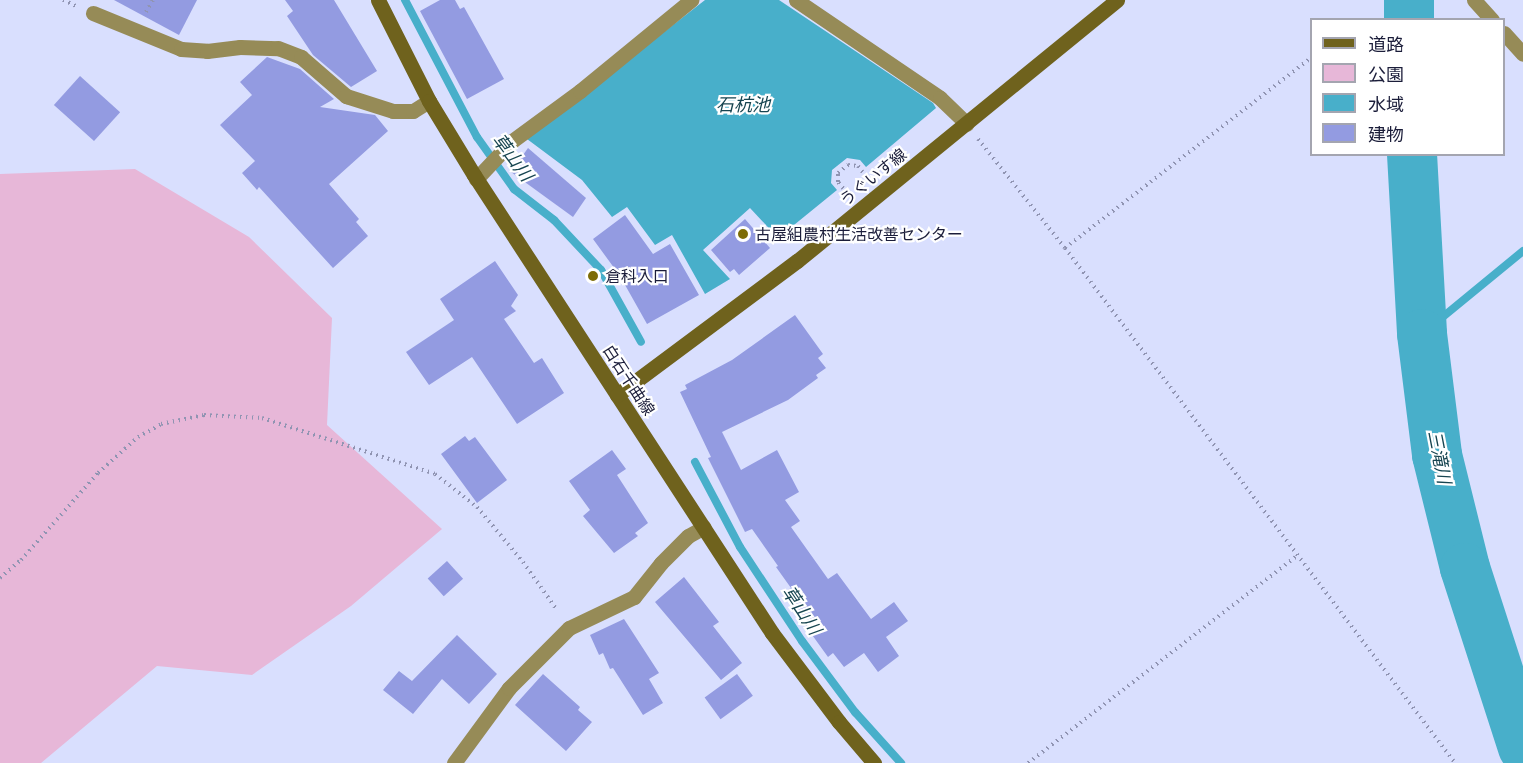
<!DOCTYPE html>
<html>
<head>
<meta charset="utf-8">
<style>
	body { margin:0 }
	#map { position:relative; width:1523px; height:763px; overflow:hidden; background:#d9dffe; font-family:Lato,"Noto Sans JP",sans-serif }
	div>[style] { position:absolute }
	.green>* { inset:0; background:#e7b7d8 }
	.water>* { inset:0; background:#48afca }
	.stream>* { height:8px; margin:-4px; padding:0 4px; transform-origin:4px; border-radius:4px; background:#48afca }
	.river>* { height:50px; margin:-25px; padding:0 25px; transform-origin:25px; border-radius:25px; background:#48afca }
	.building>* { inset:0; background:#939be1; transform-origin:0 0 }
	.path>* { height:4px; margin-top:-2px; transform-origin:0; background:repeating-linear-gradient(90deg,#9094b2 0 1.5px,transparent 0 6px) }
	.lane>* { height:15px; margin:-7.5px; padding:0 7.5px; transform-origin:7.5px; border-radius:7.5px; background:#968b57 }
	.street>* { height:15px; margin:-7.5px; padding:0 7.5px; transform-origin:7.5px; border-radius:7.5px; background:#968b57 }
	.secondary>* { height:15px; margin:-7.5px; padding:0 7.5px; transform-origin:7.5px; border-radius:7.5px; background:#6f621d }
	.dots>* { width:16px; height:16px; translate:-50% -50%; box-sizing:border-box; border:3px solid #fff; border-radius:50% }
	span { translate:-50% -50%; white-space:nowrap; text-align:center; line-height:1.15; -webkit-text-stroke:4.5px #fff; paint-order:stroke }
	.street-label { font-size:16px; color:#1b1d3a }
	.poi-label { font-size:16px; color:#1b1d3a }
	.left { translate:0 -50%; text-align:left }
	.water-label { font-size:18px; color:#164450; font-style:italic }
	.legend { position:absolute; left:1310px; top:18px; width:195px; height:138px; box-sizing:border-box; background:#fff; border:2px solid #a4a5b0; margin:0; padding:8px 10px; list-style:none; font-size:18px; color:#1b1d3a }
	.legend li { display:flex; align-items:center; gap:12px; height:30px }
	.legend b { width:30px; border:2px solid #a4a5b0 }
</style>
</head>
<body>
<div id="map">
	<div class="green">
		<i style="clip-path:polygon(135px 169px,249px 237px,332px 318px,327px 425px,442px 529px,351px 606px,252px 675px,157px 666px,41px 763px,0 763px,0 174px)"></i>
	</div>
	<div class="water">
		<i style="clip-path:polygon(705px 0,779px 0,933px 103px,936px 108px,866px 167px,860px 160px,847px 158px,832px 170px,831px 183px,837px 190px,778px 238px,750px 208px,703px 250px,730px 279px,705px 294px,672px 235px,655px 245px,627px 207px,612px 217px,582px 180px,527px 139px)"></i>
	</div>
	<div class="stream">
		<i style="left:405px;top:0;width:155px;rotate:62.3deg"></i>
		<i style="left:477px;top:137px;width:64px;rotate:54.6deg"></i>
		<i style="left:514px;top:189px;width:51px;rotate:37.8deg"></i>
		<i style="left:554px;top:220px;width:69px;rotate:46.8deg"></i>
		<i style="left:601px;top:270px;width:82px;rotate:60.9deg"></i>
		<i style="left:1422px;top:334px;width:131px;rotate:-39.4deg"></i>
		<i style="left:695px;top:462px;width:96px;rotate:62.1deg"></i>
		<i style="left:740px;top:547px;width:113px;rotate:56.6deg"></i>
		<i style="left:802px;top:641px;width:89px;rotate:53.3deg"></i>
		<i style="left:855px;top:712px;width:69px;rotate:48deg"></i>
	</div>
	<div class="river">
		<i style="left:1409px;top:0;width:20px;rotate:90deg"></i>
		<i style="left:1412px;top:154px;width:180px;rotate:86.8deg"></i>
		<i style="left:1422px;top:334px;width:122px;rotate:82.9deg"></i>
		<i style="left:1437px;top:455px;width:116px;rotate:76.1deg"></i>
		<i style="left:1465px;top:568px;width:189px;rotate:72.1deg"></i>
	</div>
	<div class="building">
		<i style="clip-path:polygon(114px 0,197px 0,179px 35px)"></i>
		<i style="clip-path:polygon(285px 0,334px 0,377px 71px,351px 87px,313px 55px,287px 16px,293px 11px)"></i>
		<i style="clip-path:polygon(440px 0,455px 0,460px 9px,464px 7px,504px 79px,467px 99px,420px 11px)"></i>
		<i style="clip-path:polygon(267px 57px,300px 69px,334px 99px,320px 107px,375px 115px,388px 131px,329px 184px,359px 219px,356px 222px,368px 236px,333px 268px,259px 187px,257px 190px,242px 173px,255px 161px,220px 125px,252px 95px,240px 82px)"></i>
		<i style="left:80px;top:76px;width:54px;height:39px;rotate:42deg"></i>
		<i style="clip-path:polygon(528px 148px,586px 198px,573px 217px,511px 172px)"></i>
		<i style="clip-path:polygon(625px 215px,653px 254px,670px 244px,699px 295px,647px 324px,620px 276px,593px 239px)"></i>
		<i style="clip-path:polygon(745px 219px,770px 248px,739px 275px,734px 269px,730px 272px,711px 250px)"></i>
		<i style="clip-path:polygon(495px 261px,518px 295px,511px 306px,516px 311px,504px 319px,534px 363px,542px 358px,564px 393px,517px 424px,472px 357px,429px 385px,406px 352px,454px 320px,440px 299px)"></i>
		<i style="clip-path:polygon(795px 315px,823px 354px,818px 358px,826px 368px,816px 375px,818px 378px,788px 400px,722px 432px,741px 470px,777px 450px,799px 492px,785px 500px,800px 521px,791px 527px,828px 579px,837px 573px,871px 619px,894px 602px,908px 621px,886px 637px,899px 656px,878px 672px,864px 653px,844px 667px,833px 653px,828px 657px,810px 632px,783px 593px,791px 588px,776px 567px,778px 566px,752px 529px,745px 532px,708px 458px,711px 457px,680px 392px,687px 389px,685px 385px,732px 360px)"></i>
		<i style="clip-path:polygon(465px 436px,469px 441px,475px 437px,507px 480px,477px 503px,441px 454px)"></i>
		<i style="clip-path:polygon(612px 450px,626px 469px,617px 475px,648px 523px,635px 533px,638px 536px,614px 553px,583px 516px,590px 510px,569px 481px)"></i>
		<i style="left:447px;top:561px;width:24px;height:26px;rotate:48deg"></i>
		<i style="clip-path:polygon(684px 577px,719px 622px,713px 626px,742px 663px,721px 680px,655px 602px)"></i>
		<i style="clip-path:polygon(624px 619px,659px 673px,649px 679px,663px 703px,643px 715px,613px 668px,610px 669px,603px 653px,599px 655px,590px 635px)"></i>
		<i style="clip-path:polygon(457px 635px,497px 674px,469px 704px,442px 679px,413px 714px,383px 690px,399px 671px,412px 681px)"></i>
		<i style="clip-path:polygon(543px 674px,580px 707px,578px 710px,592px 722px,566px 751px,515px 705px)"></i>
		<i style="left:737px;top:674px;width:27px;height:40px;rotate:54deg"></i>
	</div>
	<div class="path">
		<i style="left:63px;top:0;width:14px;rotate:25deg"></i>
		<i style="left:146px;top:12px;width:14px;rotate:-60deg"></i>
		<i style="left:978px;top:139px;width:139px;rotate:51.4deg"></i>
		<i style="left:1065px;top:248px;width:646px;rotate:52.86deg"></i>
		<i style="left:847px;top:193px;width:14px;rotate:-129deg"></i>
		<i style="left:838px;top:182px;width:9px;rotate:-90deg"></i>
		<i style="left:838px;top:173px;width:13px;rotate:-39deg"></i>
		<i style="left:848px;top:165px;width:10px;rotate:6deg"></i>
		<i style="left:858px;top:166px;width:15px;rotate:53deg"></i>
		<i style="left:1065px;top:248px;width:312px;rotate:-37.7deg"></i>
		<i style="left:0;top:578px;width:28px;rotate:-41deg"></i>
		<i style="left:21px;top:560px;width:116px;rotate:-48.5deg"></i>
		<i style="left:98px;top:473px;width:54px;rotate:-42deg"></i>
		<i style="left:138px;top:437px;width:26px;rotate:-29deg"></i>
		<i style="left:161px;top:424px;width:44px;rotate:-11.8deg"></i>
		<i style="left:204px;top:415px;width:58px;rotate:3deg"></i>
		<i style="left:262px;top:418px;width:182px;rotate:17.9deg"></i>
		<i style="left:435px;top:474px;width:53px;rotate:38.2deg"></i>
		<i style="left:477px;top:507px;width:72px;rotate:50.1deg"></i>
		<i style="left:523px;top:562px;width:59px;rotate:54.7deg"></i>
		<i style="left:1028px;top:763px;width:341px;rotate:-37.6deg"></i>
	</div>
	<div class="lane">
		<i style="left:93px;top:13px;width:95px;rotate:22.2deg"></i>
		<i style="left:181px;top:49px;width:26px;rotate:4deg"></i>
		<i style="left:207px;top:51px;width:33px;rotate:-7deg"></i>
		<i style="left:240px;top:47px;width:38px;rotate:2deg"></i>
		<i style="left:278px;top:48px;width:25px;rotate:21deg"></i>
		<i style="left:301px;top:57px;width:60px;rotate:40.9deg"></i>
		<i style="left:346px;top:96px;width:49px;rotate:17.7deg"></i>
		<i style="left:393px;top:111px;width:20px"></i>
		<i style="left:413px;top:111px;width:19px;rotate:-32deg"></i>
	</div>
	<div class="street">
		<i style="left:796px;top:0;width:174px;rotate:34.2deg"></i>
		<i style="left:940px;top:98px;width:37px;rotate:44deg"></i>
		<i style="left:1474px;top:0;width:27px;rotate:48deg"></i>
		<i style="left:1504px;top:33px;width:28px;rotate:48deg"></i>
		<i style="left:476px;top:179px;width:52px;rotate:-46.5deg"></i>
		<i style="left:512px;top:141px;width:84px;rotate:-36.3deg"></i>
		<i style="left:580px;top:91px;width:144px;rotate:-39.3deg"></i>
		<i style="left:454px;top:763px;width:93px;rotate:-53.7deg"></i>
		<i style="left:509px;top:688px;width:85px;rotate:-45deg"></i>
		<i style="left:569px;top:628px;width:72px;rotate:-25.5deg"></i>
		<i style="left:634px;top:597px;width:43px;rotate:-51.5deg"></i>
		<i style="left:661px;top:563px;width:38px;rotate:-45deg"></i>
		<i style="left:688px;top:536px;width:18px;rotate:-29deg"></i>
	</div>
	<div class="secondary">
		<i style="left:378px;top:0;width:113px;rotate:63.2deg"></i>
		<i style="left:429px;top:101px;width:87px;rotate:58.7deg"></i>
		<i style="left:474px;top:175px;width:546px;rotate:56.95deg"></i>
		<i style="left:772px;top:633px;width:111px;rotate:53deg"></i>
		<i style="left:839px;top:722px;width:54px;rotate:49.5deg"></i>
		<i style="left:617px;top:395px;width:224px;rotate:-36.7deg"></i>
		<i style="left:797px;top:261px;width:413px;rotate:-39.2deg"></i>
	</div>
	<div class="dots">
		<i style="left:743px;top:234px;background:#7d6c06"></i>
		<i style="left:593px;top:276px;background:#7d6c06"></i>
	</div>
	<div class="street-label">
		<span style="left:873px;top:177px;rotate:-39deg">うぐいす線</span>
		<span style="left:629px;top:380px;rotate:57deg">白石千曲線</span>
	</div>
	<div class="poi-label">
		<span class="left" style="left:755px;top:234px">古屋組農村生活改善センター</span>
		<span class="left" style="left:605px;top:276px">倉科入口</span>
	</div>
	<div class="water-label">
		<span style="left:743px;top:104px">石杭池</span>
		<span style="left:513px;top:157px;rotate:53deg">草山川</span>
		<span style="left:1440px;top:457px;rotate:79deg">三滝川</span>
		<span style="left:802px;top:610px;rotate:56deg">草山川</span>
	</div>
	<ul class="legend">
	<li><b style="height:8px;background:#6f621d"></b>道路</li>
	<li><b style="height:16px;background:#e7b7d8"></b>公園</li>
	<li><b style="height:16px;background:#48afca"></b>水域</li>
	<li><b style="height:16px;background:#939be1"></b>建物</li>
	</ul>
</div>
</body>
</html>
